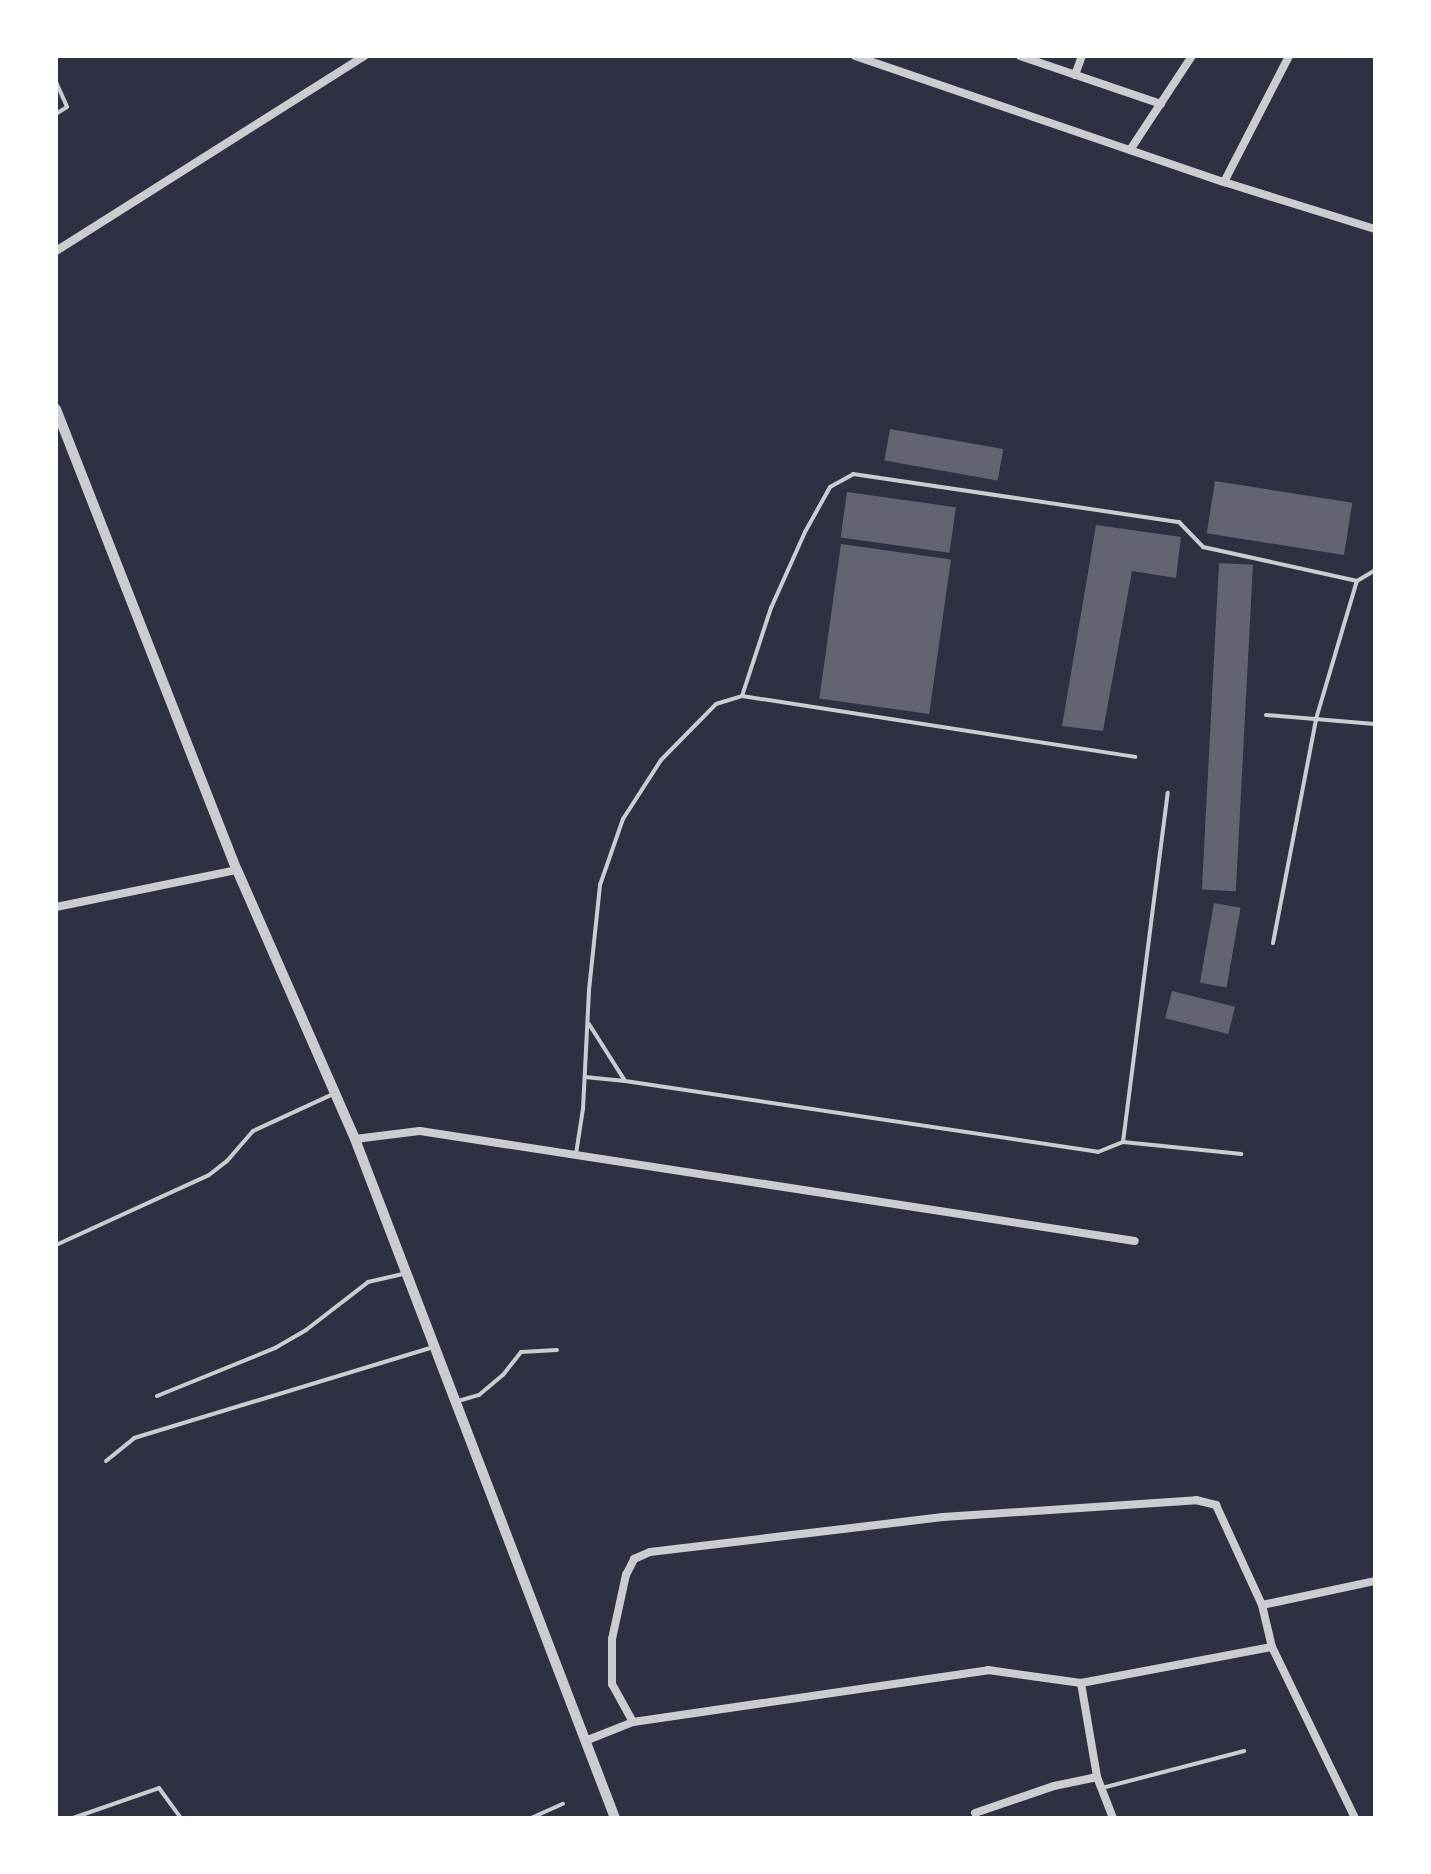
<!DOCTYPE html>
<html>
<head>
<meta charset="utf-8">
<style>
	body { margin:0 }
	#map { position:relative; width:1431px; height:1874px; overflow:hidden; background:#2d3142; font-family:"IBM Plex Sans",sans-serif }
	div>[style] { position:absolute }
	.building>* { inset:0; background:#626471; transform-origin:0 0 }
	.service>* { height:4px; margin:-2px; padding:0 2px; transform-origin:2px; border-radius:2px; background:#caccd0 }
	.minor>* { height:8px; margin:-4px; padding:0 4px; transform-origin:4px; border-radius:4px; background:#caccd0 }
	.tertiary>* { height:10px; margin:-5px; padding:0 5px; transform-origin:5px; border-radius:5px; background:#caccd0 }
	span { translate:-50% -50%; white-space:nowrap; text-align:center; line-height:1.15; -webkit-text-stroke:8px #fff; paint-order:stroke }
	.frame { position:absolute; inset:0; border:58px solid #fff; pointer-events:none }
</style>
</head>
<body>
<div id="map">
	<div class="building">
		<i style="left:890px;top:429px;width:115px;height:32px;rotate:10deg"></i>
		<i style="left:1215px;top:481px;width:139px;height:53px;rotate:9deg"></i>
		<i style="left:847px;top:492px;width:110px;height:46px;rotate:8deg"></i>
		<i style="clip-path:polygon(1096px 525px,1181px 537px,1176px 578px,1132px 571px,1103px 731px,1062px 726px)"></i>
		<i style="left:841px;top:544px;width:111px;height:156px;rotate:8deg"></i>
		<i style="left:1219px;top:563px;width:34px;height:327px;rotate:3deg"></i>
		<i style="left:1214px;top:903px;width:27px;height:81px;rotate:10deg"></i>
		<i style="left:1172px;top:991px;width:65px;height:28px;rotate:14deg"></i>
	</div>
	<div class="service">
		<i style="left:56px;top:82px;width:27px;rotate:66deg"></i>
		<i style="left:67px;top:107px;width:13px;rotate:148deg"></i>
		<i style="left:742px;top:696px;width:93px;rotate:-71.8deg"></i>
		<i style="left:771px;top:608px;width:83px;rotate:-65.9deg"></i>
		<i style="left:805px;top:532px;width:51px;rotate:-60.9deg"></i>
		<i style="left:830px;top:487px;width:26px;rotate:-29deg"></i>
		<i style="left:853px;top:474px;width:330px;rotate:8.4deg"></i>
		<i style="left:1179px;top:522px;width:35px;rotate:46deg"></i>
		<i style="left:1203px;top:547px;width:158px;rotate:12.4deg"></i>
		<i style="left:1266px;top:715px;width:109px;rotate:4.7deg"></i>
		<i style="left:1273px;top:943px;width:228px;rotate:-79.1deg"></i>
		<i style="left:1316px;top:719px;width:144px;rotate:-73.5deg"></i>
		<i style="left:1357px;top:581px;width:21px;rotate:-31deg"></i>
		<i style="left:589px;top:1024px;width:67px;rotate:57.7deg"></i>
		<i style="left:625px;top:1081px;width:478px;rotate:8.5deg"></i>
		<i style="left:1098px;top:1152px;width:27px;rotate:-22deg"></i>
		<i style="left:1123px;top:1142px;width:119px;rotate:5.8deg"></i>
		<i style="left:585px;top:1077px;width:40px;rotate:5.7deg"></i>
		<i style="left:1123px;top:1142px;width:352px;rotate:-82.7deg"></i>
		<i style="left:576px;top:1154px;width:46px;rotate:-81.2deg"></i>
		<i style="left:583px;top:1109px;width:119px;rotate:-87.1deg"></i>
		<i style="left:589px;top:990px;width:106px;rotate:-84deg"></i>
		<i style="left:600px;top:885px;width:70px;rotate:-70.8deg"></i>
		<i style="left:623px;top:819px;width:70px;rotate:-57.2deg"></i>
		<i style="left:661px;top:760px;width:78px;rotate:-45.5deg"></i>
		<i style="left:716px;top:704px;width:27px;rotate:-17deg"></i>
		<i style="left:742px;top:696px;width:398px;rotate:8.8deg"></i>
		<i style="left:56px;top:1245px;width:168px;rotate:-24.6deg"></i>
		<i style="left:209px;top:1175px;width:23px;rotate:-38deg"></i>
		<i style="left:227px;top:1161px;width:40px;rotate:-49deg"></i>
		<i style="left:253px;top:1131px;width:88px;rotate:-24.8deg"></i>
		<i style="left:157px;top:1396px;width:127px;rotate:-22.1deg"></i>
		<i style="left:275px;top:1348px;width:36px;rotate:-30deg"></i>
		<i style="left:306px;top:1330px;width:78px;rotate:-37.7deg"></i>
		<i style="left:368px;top:1282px;width:39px;rotate:-13deg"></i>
		<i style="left:458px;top:1401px;width:22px;rotate:-16deg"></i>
		<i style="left:479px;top:1395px;width:31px;rotate:-40deg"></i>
		<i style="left:503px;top:1375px;width:29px;rotate:-52deg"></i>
		<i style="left:521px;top:1352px;width:36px;rotate:-3deg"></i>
		<i style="left:106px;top:1461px;width:36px;rotate:-39deg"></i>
		<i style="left:134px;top:1438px;width:313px;rotate:-16.9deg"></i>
		<i style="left:1102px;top:1788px;width:147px;rotate:-14.6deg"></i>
		<i style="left:73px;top:1818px;width:91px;rotate:-19.2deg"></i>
		<i style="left:159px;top:1788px;width:37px;rotate:54deg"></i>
		<i style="left:531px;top:1818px;width:35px;rotate:-24deg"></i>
	</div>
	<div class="minor">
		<i style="left:855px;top:56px;width:390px;rotate:18.9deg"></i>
		<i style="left:1224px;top:182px;width:158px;rotate:17.3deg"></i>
		<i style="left:1020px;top:56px;width:149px;rotate:18.8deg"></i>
		<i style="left:1075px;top:75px;width:20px;rotate:-70deg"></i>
		<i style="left:1130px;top:150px;width:113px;rotate:-56.6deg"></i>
		<i style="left:1224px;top:182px;width:142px;rotate:-62.7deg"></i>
		<i style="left:56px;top:251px;width:365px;rotate:-32.3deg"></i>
		<i style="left:56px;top:907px;width:185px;rotate:-11.6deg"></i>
		<i style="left:355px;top:1139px;width:65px;rotate:-7deg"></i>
		<i style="left:420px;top:1131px;width:723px;rotate:8.75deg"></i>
		<i style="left:1262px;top:1605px;width:116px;rotate:-12deg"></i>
		<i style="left:1081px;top:1683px;width:95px;rotate:80.3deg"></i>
		<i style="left:1097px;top:1777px;width:44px;rotate:68.7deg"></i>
		<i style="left:633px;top:1722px;width:359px;rotate:-8.3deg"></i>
		<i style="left:988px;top:1670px;width:94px;rotate:8deg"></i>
		<i style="left:1081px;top:1683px;width:194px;rotate:-10.7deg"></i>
		<i style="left:585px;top:1741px;width:52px;rotate:-21.6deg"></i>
		<i style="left:633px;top:1722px;width:43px;rotate:-118.9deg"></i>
		<i style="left:612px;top:1684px;width:45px;rotate:-90deg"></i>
		<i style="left:612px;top:1639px;width:66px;rotate:-77.7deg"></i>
		<i style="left:626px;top:1575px;width:18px;rotate:-63deg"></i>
		<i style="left:634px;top:1559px;width:17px;rotate:-24deg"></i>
		<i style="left:650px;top:1552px;width:295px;rotate:-6.8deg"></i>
		<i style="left:943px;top:1517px;width:254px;rotate:-3.8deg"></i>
		<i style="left:1196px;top:1500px;width:21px;rotate:14deg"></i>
		<i style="left:1216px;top:1505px;width:110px;rotate:65.3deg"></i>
		<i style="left:1262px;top:1605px;width:43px;rotate:76.6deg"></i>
		<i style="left:1272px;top:1647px;width:190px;rotate:64.1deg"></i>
		<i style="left:975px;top:1813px;width:83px;rotate:-18.9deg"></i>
		<i style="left:1054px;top:1786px;width:44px;rotate:-11.8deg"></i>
	</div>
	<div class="tertiary">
		<i style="left:56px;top:409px;width:495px;rotate:68.6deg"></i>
		<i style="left:237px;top:870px;width:294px;rotate:66.3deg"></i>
		<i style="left:355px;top:1139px;width:727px;rotate:69.05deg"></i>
	</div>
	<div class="frame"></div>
</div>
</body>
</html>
